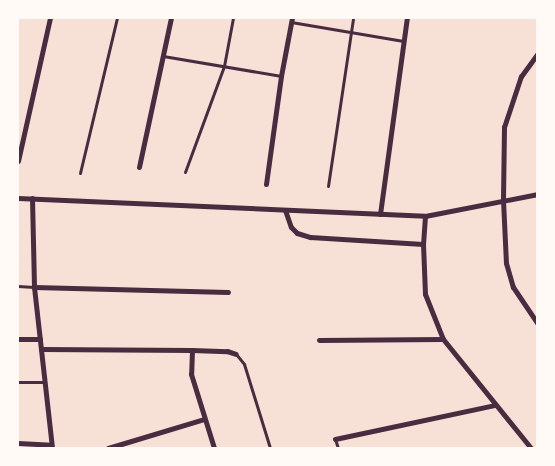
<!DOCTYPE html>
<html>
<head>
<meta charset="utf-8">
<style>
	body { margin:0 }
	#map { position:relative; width:555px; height:466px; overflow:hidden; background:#f7e1d7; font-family:"Public Sans",sans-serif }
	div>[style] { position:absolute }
	.service>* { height:3px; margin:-1.5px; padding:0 1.5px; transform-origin:1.5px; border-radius:1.5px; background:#4a2c40 }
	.minor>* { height:5px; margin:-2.5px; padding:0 2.5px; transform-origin:2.5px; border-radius:2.5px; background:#4a2c40 }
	span { translate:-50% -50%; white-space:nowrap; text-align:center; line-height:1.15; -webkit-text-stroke:5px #fffaf5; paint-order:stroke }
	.frame { position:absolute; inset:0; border:19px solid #fffaf5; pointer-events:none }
</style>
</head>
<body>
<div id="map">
	<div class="service">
		<i style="left:291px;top:22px;width:114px;rotate:9.6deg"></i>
		<i style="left:163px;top:56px;width:120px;rotate:9.6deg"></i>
		<i style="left:185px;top:172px;width:113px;rotate:-69.8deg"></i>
		<i style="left:224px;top:66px;width:49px;rotate:-79.4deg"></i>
		<i style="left:80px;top:173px;width:159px;rotate:-76.6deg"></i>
		<i style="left:328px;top:186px;width:170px;rotate:-81.5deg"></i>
		<i style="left:18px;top:286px;width:16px;rotate:4deg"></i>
		<i style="left:236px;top:354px;width:13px;rotate:51deg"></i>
		<i style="left:244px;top:364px;width:88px;rotate:72.8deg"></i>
		<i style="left:18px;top:382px;width:26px"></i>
		<i style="left:335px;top:439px;width:9px;rotate:72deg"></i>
	</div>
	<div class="minor">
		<i style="left:538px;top:53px;width:29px;rotate:126deg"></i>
		<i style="left:521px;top:76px;width:54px;rotate:108.4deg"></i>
		<i style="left:504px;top:127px;width:73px;rotate:90.8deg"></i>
		<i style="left:503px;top:200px;width:63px;rotate:87.3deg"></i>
		<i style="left:506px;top:263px;width:25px;rotate:74deg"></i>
		<i style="left:513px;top:287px;width:45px;rotate:56deg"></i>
		<i style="left:18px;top:161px;width:147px;rotate:-77.4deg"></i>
		<i style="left:139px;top:167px;width:152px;rotate:-77.9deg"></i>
		<i style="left:266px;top:184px;width:109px;rotate:-82.1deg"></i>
		<i style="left:281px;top:76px;width:59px;rotate:-79.3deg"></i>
		<i style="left:18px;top:198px;width:407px;rotate:2.5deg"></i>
		<i style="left:425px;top:216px;width:115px;rotate:-11deg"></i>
		<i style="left:32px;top:198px;width:89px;rotate:88.7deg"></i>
		<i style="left:34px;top:287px;width:162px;rotate:83.6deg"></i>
		<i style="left:285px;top:210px;width:18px;rotate:71deg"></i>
		<i style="left:291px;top:227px;width:8px;rotate:45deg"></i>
		<i style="left:297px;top:233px;width:14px;rotate:17deg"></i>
		<i style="left:310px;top:237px;width:113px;rotate:3.5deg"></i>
		<i style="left:380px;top:214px;width:198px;rotate:-82.2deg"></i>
		<i style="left:425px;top:216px;width:28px;rotate:94deg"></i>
		<i style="left:423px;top:244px;width:50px;rotate:87.7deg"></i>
		<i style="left:425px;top:294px;width:48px;rotate:68.2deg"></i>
		<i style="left:443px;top:339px;width:140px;rotate:51.1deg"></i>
		<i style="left:34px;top:287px;width:194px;rotate:1.5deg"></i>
		<i style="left:18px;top:339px;width:22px"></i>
		<i style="left:319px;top:340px;width:124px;rotate:-0.5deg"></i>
		<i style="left:41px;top:349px;width:151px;rotate:0.4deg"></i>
		<i style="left:192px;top:350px;width:35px;rotate:2deg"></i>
		<i style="left:227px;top:351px;width:9px;rotate:18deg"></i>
		<i style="left:192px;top:350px;width:24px;rotate:92deg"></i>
		<i style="left:191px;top:374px;width:77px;rotate:72.7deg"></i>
		<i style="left:335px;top:439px;width:164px;rotate:-12deg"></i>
		<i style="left:18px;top:443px;width:33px;rotate:3deg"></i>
		<i style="left:108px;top:448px;width:100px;rotate:-16.8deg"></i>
	</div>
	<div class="frame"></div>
</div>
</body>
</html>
